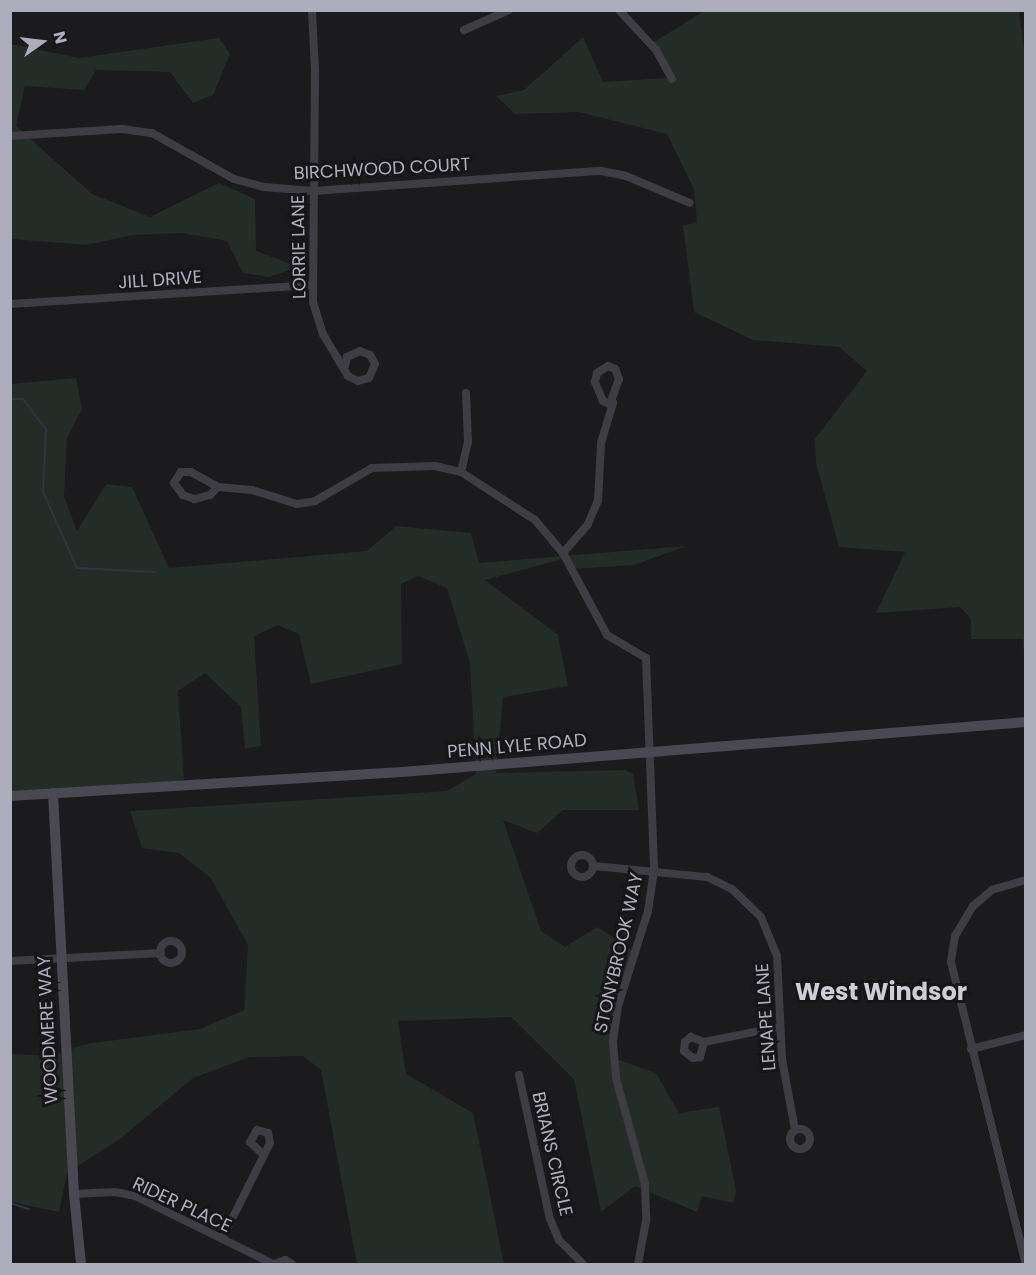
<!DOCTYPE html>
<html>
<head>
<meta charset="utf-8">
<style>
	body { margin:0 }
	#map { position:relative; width:1036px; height:1275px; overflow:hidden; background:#1b1a1c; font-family:Poppins,sans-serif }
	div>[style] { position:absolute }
	.green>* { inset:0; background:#242c27 }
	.stream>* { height:2px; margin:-1px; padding:0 1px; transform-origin:1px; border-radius:1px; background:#313440 }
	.street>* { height:8px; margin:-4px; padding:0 4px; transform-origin:4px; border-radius:4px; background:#3e3d43 }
	.street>.ring { margin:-4px; padding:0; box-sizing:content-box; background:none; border:8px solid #3e3d43; border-radius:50% }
	.secondary>* { height:10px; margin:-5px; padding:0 5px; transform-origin:5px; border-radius:5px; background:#4a4951 }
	span { translate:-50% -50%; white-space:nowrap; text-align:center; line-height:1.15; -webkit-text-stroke:6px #161517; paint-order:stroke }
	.street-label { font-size:18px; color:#aeadbb }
	.district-label { font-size:24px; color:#cfced7; font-weight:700 }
	.frame { position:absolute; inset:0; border:12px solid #aeadbb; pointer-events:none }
	.north { position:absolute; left:12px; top:12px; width:60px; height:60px; -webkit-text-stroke:4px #161517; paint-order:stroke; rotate:76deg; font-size:16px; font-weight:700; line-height:24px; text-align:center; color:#aeadbb }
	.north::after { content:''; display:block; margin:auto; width:21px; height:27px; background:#aeadbb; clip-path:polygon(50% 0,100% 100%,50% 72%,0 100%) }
</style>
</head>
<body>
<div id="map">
	<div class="green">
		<i style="clip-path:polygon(704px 11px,1019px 11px,1026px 65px,1025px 676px,1023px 639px,971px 639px,971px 619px,960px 607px,876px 613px,905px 552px,839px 547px,816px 463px,815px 439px,867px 371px,839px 347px,753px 340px,694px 312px,683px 225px,697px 223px,694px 189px,667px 134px,579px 112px,515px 114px,496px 96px,524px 90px,583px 37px,603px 82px,668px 78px,651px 44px)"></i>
		<i style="clip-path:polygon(219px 38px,230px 54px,213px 95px,193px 103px,170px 72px,96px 70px,84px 90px,25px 86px,16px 126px,92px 194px,150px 217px,219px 183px,255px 199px,256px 251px,299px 267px,269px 277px,243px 273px,227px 241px,183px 233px,133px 235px,86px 245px,11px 239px,10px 44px,79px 58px)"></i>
		<i style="clip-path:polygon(76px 378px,82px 409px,67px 438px,64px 496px,77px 531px,106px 484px,132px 487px,169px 568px,367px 551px,396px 526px,471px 533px,479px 563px,686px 546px,634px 565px,572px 569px,566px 558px,485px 580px,558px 635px,568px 686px,503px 697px,496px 773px,625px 770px,633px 774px,639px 810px,563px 810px,537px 833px,503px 820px,541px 931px,565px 947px,597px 927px,636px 952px,617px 1009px,611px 1057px,656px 1073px,679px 1113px,719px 1107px,736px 1191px,733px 1203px,702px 1196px,697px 1212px,635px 1186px,601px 1212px,574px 1079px,511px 1017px,398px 1021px,406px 1074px,473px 1113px,504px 1264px,357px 1264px,321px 1070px,303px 1056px,250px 1057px,193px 1078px,120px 1139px,67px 1173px,59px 1212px,11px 1202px,10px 1054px,53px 1056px,85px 1044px,200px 1029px,244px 1010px,248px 945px,210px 877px,179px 853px,142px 848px,130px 811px,447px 791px,476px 774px,470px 663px,447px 588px,418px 576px,401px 584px,402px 664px,311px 684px,299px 634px,278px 625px,254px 636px,261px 746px,245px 749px,241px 707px,205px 673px,178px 691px,184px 780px,11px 798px,11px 384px)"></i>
	</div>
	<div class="stream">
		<i style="left:10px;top:399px;width:13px"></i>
		<i style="left:23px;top:399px;width:38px;rotate:53deg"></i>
		<i style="left:46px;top:429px;width:63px;rotate:92.7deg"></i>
		<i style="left:43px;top:492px;width:83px;rotate:65.9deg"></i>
		<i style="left:77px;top:568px;width:78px;rotate:2.9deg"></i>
		<i style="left:10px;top:1203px;width:20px;rotate:18deg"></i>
	</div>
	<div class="street">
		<i style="left:312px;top:10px;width:61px;rotate:87.2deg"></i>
		<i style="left:315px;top:71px;width:231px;rotate:90.5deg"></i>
		<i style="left:313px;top:302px;width:34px;rotate:73deg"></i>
		<i style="left:323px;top:334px;width:49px;rotate:59.2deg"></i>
		<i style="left:348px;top:376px;width:11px;rotate:27deg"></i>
		<i style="left:358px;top:381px;width:11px;rotate:-15deg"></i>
		<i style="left:369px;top:378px;width:15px;rotate:-67deg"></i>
		<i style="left:375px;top:364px;width:10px;rotate:-119deg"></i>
		<i style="left:370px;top:355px;width:11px;rotate:-158deg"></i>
		<i style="left:360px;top:351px;width:14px;rotate:155deg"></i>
		<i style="left:347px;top:357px;width:9px;rotate:103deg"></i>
		<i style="left:619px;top:10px;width:54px;rotate:47.2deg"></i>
		<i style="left:656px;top:50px;width:33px;rotate:61deg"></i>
		<i style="left:464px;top:30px;width:49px;rotate:-24deg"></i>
		<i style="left:10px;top:136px;width:112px;rotate:-3.6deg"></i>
		<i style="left:122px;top:129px;width:30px;rotate:8deg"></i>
		<i style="left:152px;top:133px;width:94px;rotate:29.3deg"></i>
		<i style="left:234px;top:179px;width:31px;rotate:15deg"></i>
		<i style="left:264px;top:187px;width:49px;rotate:4.7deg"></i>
		<i style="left:313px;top:191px;width:289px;rotate:-4deg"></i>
		<i style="left:601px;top:171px;width:25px;rotate:11deg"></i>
		<i style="left:626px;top:176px;width:69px;rotate:22.9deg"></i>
		<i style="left:10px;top:304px;width:303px;rotate:-3.6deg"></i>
		<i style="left:608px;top:366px;width:8px;rotate:23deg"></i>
		<i style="left:615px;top:369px;width:11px;rotate:68deg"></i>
		<i style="left:619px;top:379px;width:27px;rotate:110deg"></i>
		<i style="left:610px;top:404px;width:8px;rotate:-157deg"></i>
		<i style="left:603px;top:401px;width:21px;rotate:-113deg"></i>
		<i style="left:595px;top:382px;width:9px;rotate:-77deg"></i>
		<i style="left:597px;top:373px;width:13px;rotate:-32deg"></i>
		<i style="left:461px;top:472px;width:31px;rotate:-77deg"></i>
		<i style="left:468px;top:442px;width:49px;rotate:-92.3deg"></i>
		<i style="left:218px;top:487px;width:11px;rotate:135deg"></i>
		<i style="left:210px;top:495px;width:16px;rotate:165deg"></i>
		<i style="left:195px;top:499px;width:13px;rotate:-162deg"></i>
		<i style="left:183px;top:495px;width:15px;rotate:-127deg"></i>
		<i style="left:174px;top:483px;width:13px;rotate:-58deg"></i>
		<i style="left:181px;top:472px;width:10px"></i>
		<i style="left:191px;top:472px;width:31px;rotate:29deg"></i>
		<i style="left:218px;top:487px;width:34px;rotate:5deg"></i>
		<i style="left:252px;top:490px;width:47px;rotate:17.3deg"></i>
		<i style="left:297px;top:504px;width:18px;rotate:-9deg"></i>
		<i style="left:315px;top:501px;width:66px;rotate:-30.1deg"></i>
		<i style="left:372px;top:468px;width:63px;rotate:-1.8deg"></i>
		<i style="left:435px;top:466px;width:27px;rotate:13deg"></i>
		<i style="left:461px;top:472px;width:88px;rotate:33deg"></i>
		<i style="left:535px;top:520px;width:43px;rotate:49.7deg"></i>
		<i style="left:563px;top:553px;width:93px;rotate:61.8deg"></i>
		<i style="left:607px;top:635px;width:45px;rotate:30.5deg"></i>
		<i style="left:646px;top:658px;width:212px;rotate:87.8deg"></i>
		<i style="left:654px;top:870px;width:41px;rotate:98.3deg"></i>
		<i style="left:648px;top:911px;width:100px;rotate:107.5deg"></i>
		<i style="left:618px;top:1006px;width:36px;rotate:98deg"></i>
		<i style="left:613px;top:1042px;width:36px;rotate:85deg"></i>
		<i style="left:616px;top:1078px;width:110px;rotate:74.7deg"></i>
		<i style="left:645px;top:1184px;width:37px;rotate:88deg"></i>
		<i style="left:646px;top:1221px;width:44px;rotate:100.5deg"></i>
		<i style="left:563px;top:553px;width:38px;rotate:-49deg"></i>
		<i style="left:588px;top:524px;width:25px;rotate:-67deg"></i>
		<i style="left:598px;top:501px;width:58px;rotate:-87deg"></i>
		<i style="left:601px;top:443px;width:42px;rotate:-73.3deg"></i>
		<i class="ring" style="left:571px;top:855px;width:14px;height:14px"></i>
		<i style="left:594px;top:866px;width:114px;rotate:5.6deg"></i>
		<i style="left:707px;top:877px;width:28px;rotate:26deg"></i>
		<i style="left:732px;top:889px;width:40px;rotate:44deg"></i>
		<i style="left:761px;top:917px;width:42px;rotate:67.7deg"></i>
		<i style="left:777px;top:956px;width:103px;rotate:87.2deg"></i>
		<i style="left:782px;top:1059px;width:72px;rotate:79.6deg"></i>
		<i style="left:1026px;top:880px;width:35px;rotate:164deg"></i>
		<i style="left:992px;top:890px;width:25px;rotate:140deg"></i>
		<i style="left:973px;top:906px;width:35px;rotate:121deg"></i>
		<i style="left:955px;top:936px;width:26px;rotate:99deg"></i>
		<i style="left:951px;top:962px;width:311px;rotate:76.1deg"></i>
		<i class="ring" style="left:160px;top:941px;width:14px;height:14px"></i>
		<i style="left:10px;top:961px;width:151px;rotate:-3deg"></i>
		<i style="left:704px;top:1042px;width:16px;rotate:105deg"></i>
		<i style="left:700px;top:1057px;width:7px;rotate:172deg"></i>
		<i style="left:693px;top:1058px;width:11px;rotate:-142deg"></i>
		<i style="left:684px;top:1051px;width:9px;rotate:-84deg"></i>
		<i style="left:685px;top:1042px;width:8px;rotate:-40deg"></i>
		<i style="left:691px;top:1037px;width:14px;rotate:21deg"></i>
		<i style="left:704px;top:1042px;width:76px;rotate:-11.3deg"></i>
		<i style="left:971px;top:1049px;width:57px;rotate:-14.3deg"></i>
		<i style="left:519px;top:1075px;width:147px;rotate:77.9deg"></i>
		<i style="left:550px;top:1219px;width:23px;rotate:67deg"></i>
		<i style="left:559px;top:1240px;width:34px;rotate:45deg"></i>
		<i class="ring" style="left:790px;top:1129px;width:12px;height:12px"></i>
		<i style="left:74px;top:1194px;width:41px;rotate:-2.8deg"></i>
		<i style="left:115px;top:1192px;width:20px;rotate:11deg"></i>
		<i style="left:135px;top:1196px;width:154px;rotate:26.2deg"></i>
		<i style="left:222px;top:1239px;width:107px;rotate:-63.4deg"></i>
		<i style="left:270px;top:1143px;width:10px;rotate:-101deg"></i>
		<i style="left:268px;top:1133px;width:11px;rotate:-165deg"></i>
		<i style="left:257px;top:1130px;width:14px;rotate:120deg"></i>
		<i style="left:250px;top:1142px;width:19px;rotate:43deg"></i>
		<i style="left:274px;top:1264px;width:12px;rotate:-20deg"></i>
		<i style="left:285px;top:1260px;width:8px;rotate:30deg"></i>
	</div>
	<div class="secondary">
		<i style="left:53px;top:793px;width:402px;rotate:87deg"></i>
		<i style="left:74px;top:1194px;width:70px;rotate:84.3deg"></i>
		<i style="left:10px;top:796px;width:393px;rotate:-3.5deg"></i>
		<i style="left:402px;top:772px;width:626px;rotate:-4.58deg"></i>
	</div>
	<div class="street-label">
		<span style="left:382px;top:169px;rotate:-3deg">BIRCHWOOD COURT</span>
		<span style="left:299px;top:247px;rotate:-91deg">LORRIE LANE</span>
		<span style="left:160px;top:280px;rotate:-4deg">JILL DRIVE</span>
		<span style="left:517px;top:746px;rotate:-5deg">PENN LYLE ROAD</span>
		<span style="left:619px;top:953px;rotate:-77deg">STONYBROOK WAY</span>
		<span style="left:766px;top:1017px;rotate:-94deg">LENAPE LANE</span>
		<span style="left:48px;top:1030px;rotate:-93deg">WOODMERE WAY</span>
		<span style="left:552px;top:1154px;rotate:77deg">BRIANS CIRCLE</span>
		<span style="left:182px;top:1205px;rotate:25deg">RIDER PLACE</span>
	</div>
	<div class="district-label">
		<span style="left:881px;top:992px">West Windsor</span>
	</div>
	<div class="frame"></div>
	<div class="north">N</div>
</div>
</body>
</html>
